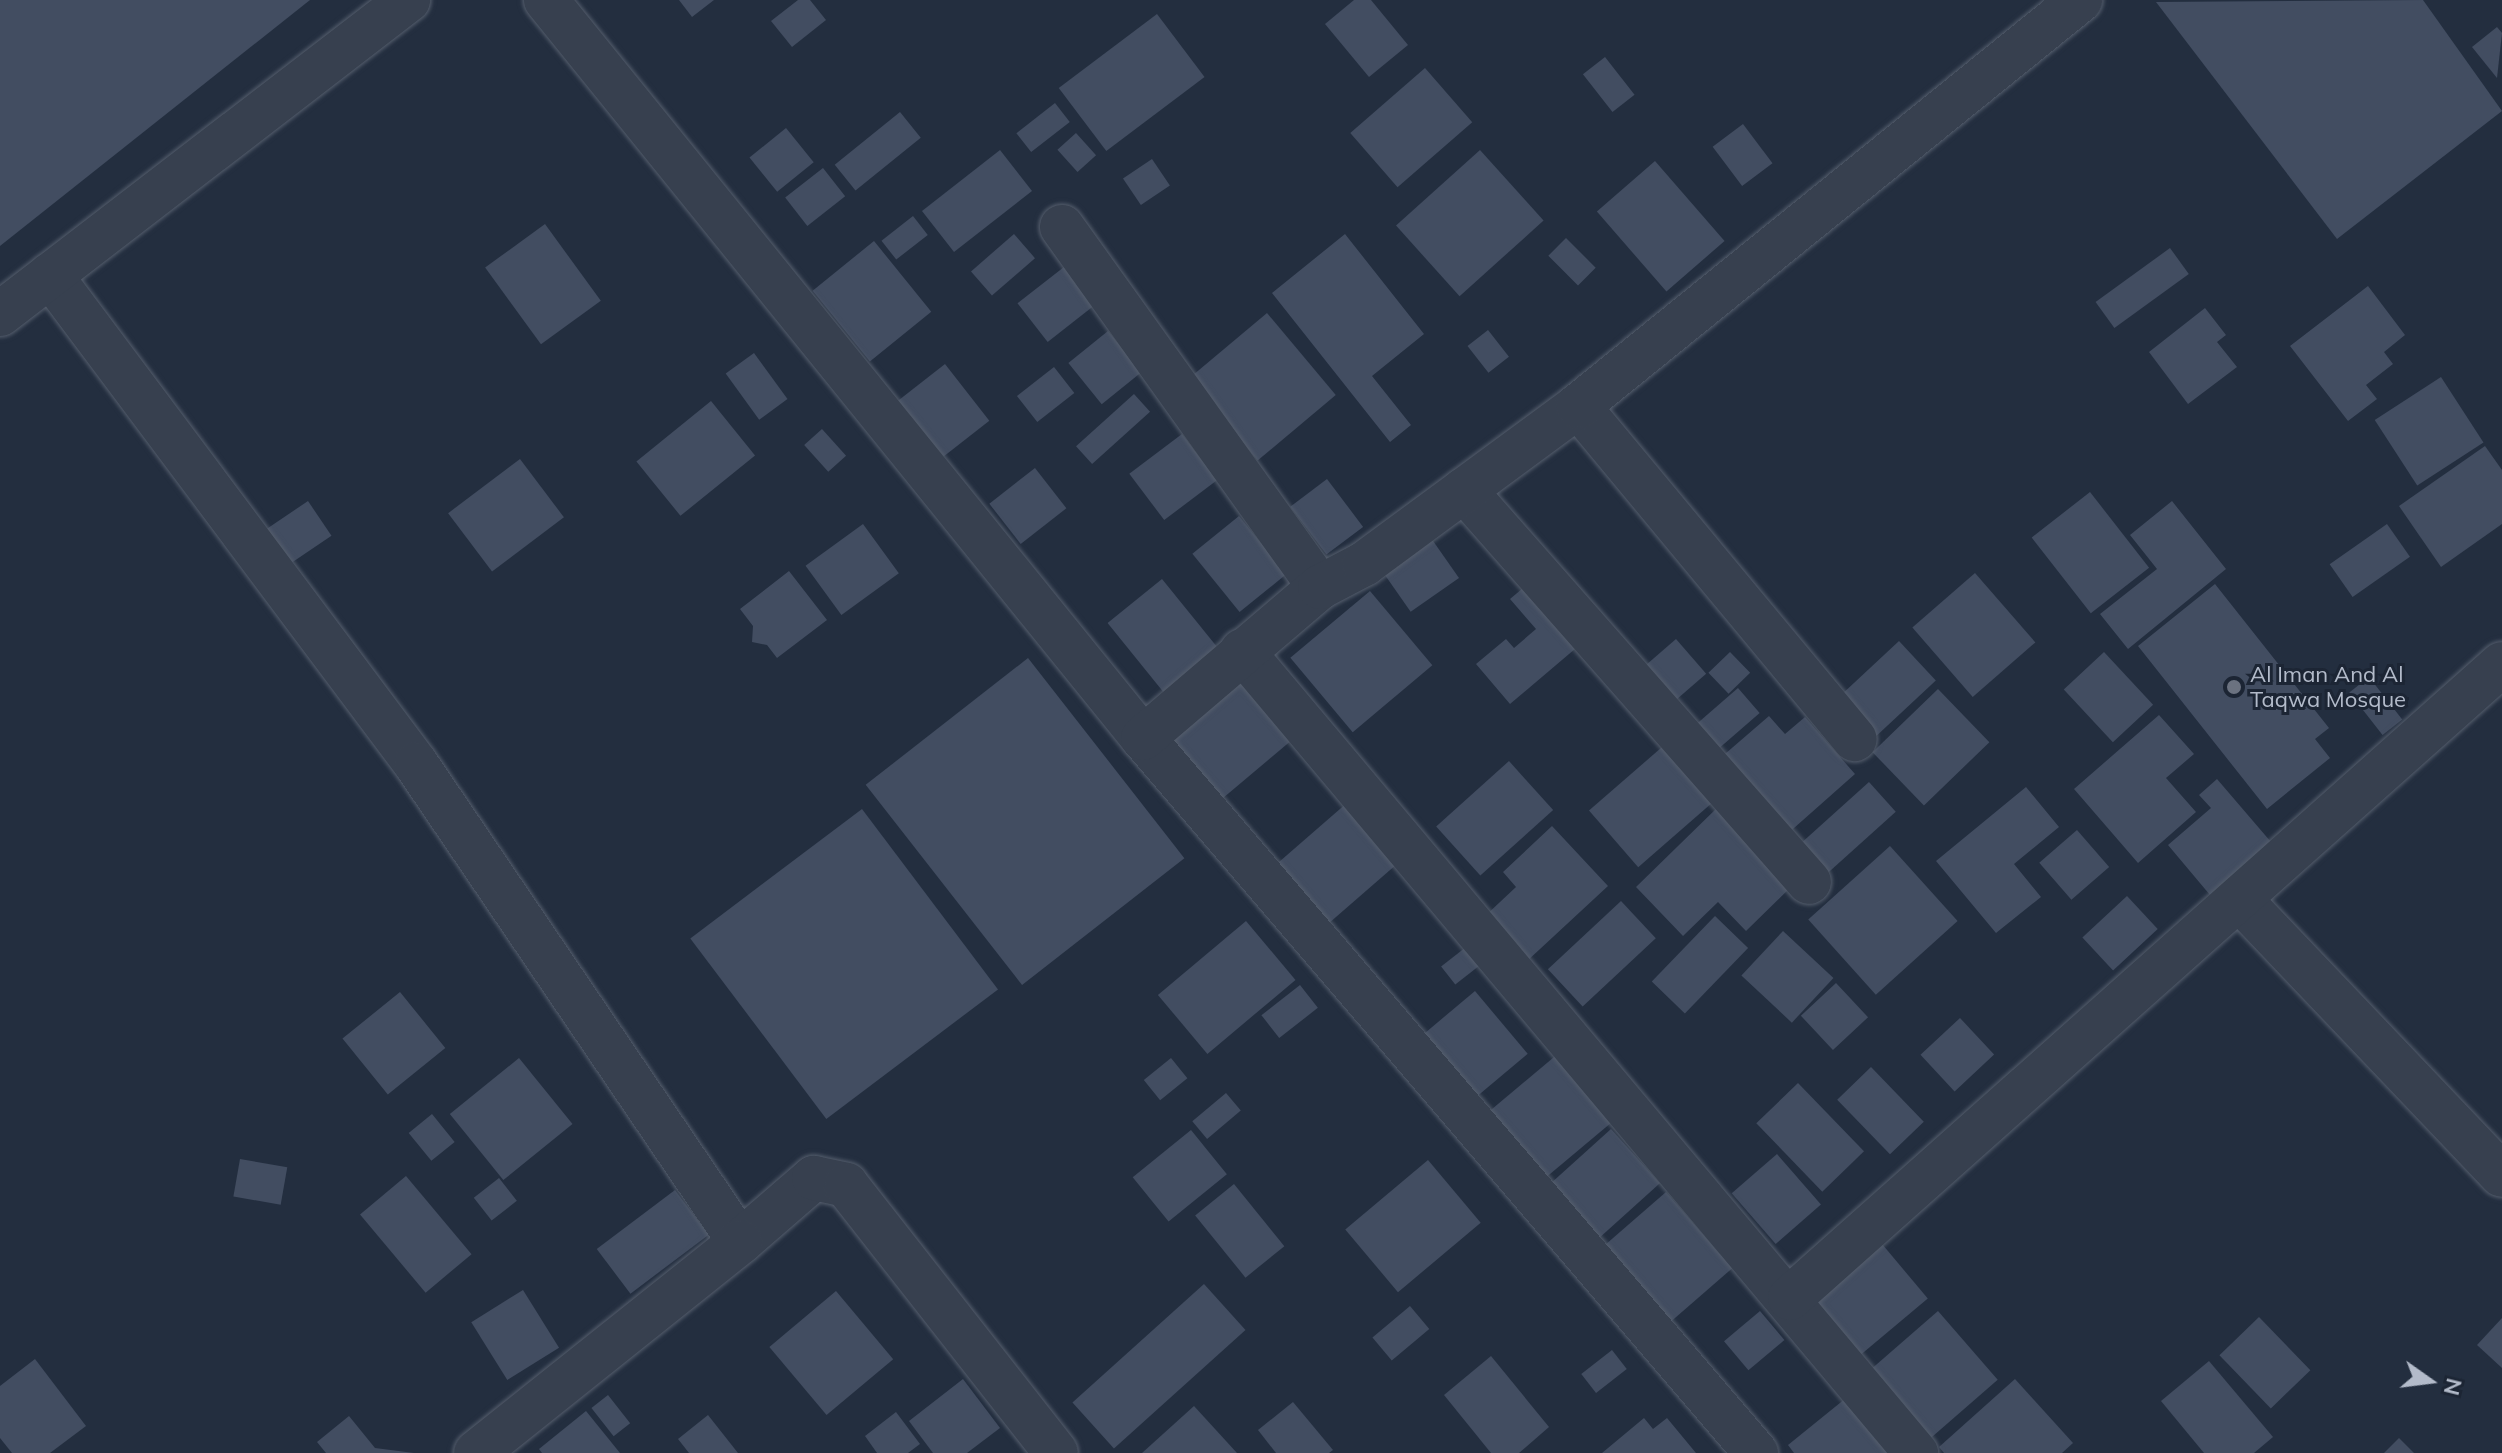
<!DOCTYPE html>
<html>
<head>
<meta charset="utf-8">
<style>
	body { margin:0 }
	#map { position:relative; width:2502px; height:1453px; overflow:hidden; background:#232e3f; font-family:Mulish,sans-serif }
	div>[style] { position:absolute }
	.building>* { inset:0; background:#424d61; transform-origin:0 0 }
	.roads { filter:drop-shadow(0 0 2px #555e6d) drop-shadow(0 0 2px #555e6d) }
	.minor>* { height:44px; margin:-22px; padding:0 22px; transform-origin:22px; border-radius:22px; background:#37404f }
	.dots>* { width:22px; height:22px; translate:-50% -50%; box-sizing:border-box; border:4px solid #1c2534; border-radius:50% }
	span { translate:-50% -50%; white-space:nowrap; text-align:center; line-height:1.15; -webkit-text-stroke:6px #1c2534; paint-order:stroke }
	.poi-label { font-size:22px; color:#b3bbca }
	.left { translate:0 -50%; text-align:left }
	.north { position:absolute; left:2390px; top:1341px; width:80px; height:80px; -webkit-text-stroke:6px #1c2534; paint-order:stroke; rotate:104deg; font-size:22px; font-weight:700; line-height:32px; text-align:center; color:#b3bbca }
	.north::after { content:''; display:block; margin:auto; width:28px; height:36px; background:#b3bbca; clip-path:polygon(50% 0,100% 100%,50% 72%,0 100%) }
</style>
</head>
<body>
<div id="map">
	<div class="building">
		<i style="clip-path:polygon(0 0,310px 0,0 246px)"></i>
		<i style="clip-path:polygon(679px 0,714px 0,692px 17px)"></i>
		<i style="clip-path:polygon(798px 0,810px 0,826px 20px,792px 47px,771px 21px)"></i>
		<i style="clip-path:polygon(1354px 0,1371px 0,1408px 45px,1369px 77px,1325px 24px)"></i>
		<i style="clip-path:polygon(2423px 0,2502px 111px,2337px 239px,2156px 2px)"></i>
		<i style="left:1157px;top:14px;width:79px;height:123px;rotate:53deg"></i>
		<i style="clip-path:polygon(2497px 27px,2502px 33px,2497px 78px,2472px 47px)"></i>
		<i style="left:1605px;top:57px;width:48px;height:28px;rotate:52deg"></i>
		<i style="left:1425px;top:68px;width:72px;height:99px;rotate:49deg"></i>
		<i style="left:1055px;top:103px;width:24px;height:49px;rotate:52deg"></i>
		<i style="left:900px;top:112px;width:33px;height:84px;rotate:51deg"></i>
		<i style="left:1743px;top:124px;width:49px;height:38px;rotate:53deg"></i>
		<i style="left:786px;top:128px;width:44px;height:47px;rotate:51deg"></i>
		<i style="left:1076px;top:133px;width:30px;height:25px;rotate:48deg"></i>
		<i style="left:1000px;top:150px;width:52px;height:99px;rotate:52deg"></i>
		<i style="left:1480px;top:150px;width:95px;height:113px;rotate:48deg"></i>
		<i style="left:1152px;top:159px;width:32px;height:35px;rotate:56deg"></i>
		<i style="left:1655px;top:161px;width:106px;height:77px;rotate:49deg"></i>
		<i style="left:823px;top:168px;width:36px;height:48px;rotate:52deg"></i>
		<i style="left:913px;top:216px;width:24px;height:40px;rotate:52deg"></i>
		<i style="left:545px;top:224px;width:95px;height:74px;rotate:54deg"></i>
		<i style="left:1014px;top:234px;width:32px;height:57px;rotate:49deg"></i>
		<i style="clip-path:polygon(1345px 234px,1424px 334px,1372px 376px,1411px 425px,1390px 442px,1272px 293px)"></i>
		<i style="left:1566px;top:238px;width:42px;height:25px;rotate:45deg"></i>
		<i style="left:874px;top:241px;width:91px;height:79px;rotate:51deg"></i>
		<i style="left:2170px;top:248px;width:32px;height:92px;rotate:54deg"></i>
		<i style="left:1064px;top:267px;width:49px;height:59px;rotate:52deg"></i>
		<i style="clip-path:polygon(2368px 286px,2405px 335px,2384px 352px,2393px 364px,2366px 385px,2377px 399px,2348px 421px,2290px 346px)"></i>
		<i style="clip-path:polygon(2205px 308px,2226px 335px,2217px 342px,2237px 367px,2188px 404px,2149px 352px)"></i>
		<i style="left:1267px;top:313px;width:107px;height:102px;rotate:50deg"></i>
		<i style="left:1488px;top:330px;width:34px;height:26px;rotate:52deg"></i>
		<i style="left:1108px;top:331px;width:53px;height:51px;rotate:51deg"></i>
		<i style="left:754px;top:353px;width:57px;height:35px;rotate:54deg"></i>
		<i style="left:945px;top:364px;width:72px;height:71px;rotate:52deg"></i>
		<i style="left:1054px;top:367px;width:33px;height:47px;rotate:52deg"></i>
		<i style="left:2441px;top:377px;width:78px;height:79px;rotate:57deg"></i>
		<i style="left:1134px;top:394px;width:24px;height:78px;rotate:48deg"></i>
		<i style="left:711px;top:401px;width:70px;height:96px;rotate:51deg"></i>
		<i style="left:822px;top:429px;width:36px;height:24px;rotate:48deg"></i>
		<i style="left:1182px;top:434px;width:58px;height:66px;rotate:53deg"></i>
		<i style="clip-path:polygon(2485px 446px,2502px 470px,2502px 524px,2441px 567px,2399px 506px)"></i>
		<i style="left:520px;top:459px;width:73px;height:90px;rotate:53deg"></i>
		<i style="left:1035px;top:468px;width:51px;height:58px;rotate:52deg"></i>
		<i style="left:1327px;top:479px;width:60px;height:46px;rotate:53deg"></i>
		<i style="left:2090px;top:492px;width:96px;height:74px;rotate:52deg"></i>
		<i style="left:308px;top:501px;width:42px;height:62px;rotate:56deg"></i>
		<i style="clip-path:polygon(2172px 501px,2226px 569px,2128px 649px,2100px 614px,2157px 569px,2130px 535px)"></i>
		<i style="left:1239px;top:516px;width:75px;height:60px;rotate:51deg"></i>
		<i style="left:863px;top:524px;width:61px;height:71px;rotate:54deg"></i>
		<i style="left:2387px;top:524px;width:40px;height:70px;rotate:55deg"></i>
		<i style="left:1424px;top:528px;width:61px;height:59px;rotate:55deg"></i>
		<i style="clip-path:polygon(789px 571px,827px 620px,777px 658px,767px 645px,752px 642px,753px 626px,740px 609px)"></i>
		<i style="left:1975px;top:573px;width:92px;height:83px;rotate:49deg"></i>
		<i style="left:1162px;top:579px;width:95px;height:70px;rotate:51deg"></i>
		<i style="clip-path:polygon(1530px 582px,1582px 643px,1510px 704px,1476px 664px,1506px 639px,1514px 648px,1536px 629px,1510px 599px)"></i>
		<i style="clip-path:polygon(2215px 584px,2329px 728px,2315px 739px,2330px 758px,2267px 809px,2138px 646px)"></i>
		<i style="left:1370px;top:591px;width:97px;height:104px;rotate:50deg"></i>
		<i style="left:1676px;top:639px;width:46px;height:47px;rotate:49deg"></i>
		<i style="left:1899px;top:641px;width:54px;height:81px;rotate:47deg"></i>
		<i style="left:1730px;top:652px;width:29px;height:30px;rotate:46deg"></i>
		<i style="left:2104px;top:652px;width:72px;height:55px;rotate:47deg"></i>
		<i style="left:1028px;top:658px;width:254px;height:206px;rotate:52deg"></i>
		<i style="left:1248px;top:666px;width:85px;height:114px;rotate:50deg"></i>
		<i style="left:2369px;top:677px;width:54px;height:25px;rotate:52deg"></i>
		<i style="left:1738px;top:688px;width:33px;height:66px;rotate:49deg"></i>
		<i style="left:1938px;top:689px;width:74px;height:91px;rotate:46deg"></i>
		<i style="clip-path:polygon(2159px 715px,2194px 754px,2166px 778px,2196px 812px,2138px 863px,2074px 789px)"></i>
		<i style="clip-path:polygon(1769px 716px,1785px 734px,1805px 717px,1855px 774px,1785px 836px,1718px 760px)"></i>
		<i style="left:1669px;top:741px;width:75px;height:106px;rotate:49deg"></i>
		<i style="left:1509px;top:761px;width:66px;height:98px;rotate:48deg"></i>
		<i style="clip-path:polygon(2217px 779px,2271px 842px,2210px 895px,2168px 845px,2211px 808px,2199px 795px)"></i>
		<i style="left:1869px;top:782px;width:40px;height:99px;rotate:48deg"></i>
		<i style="clip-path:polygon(2026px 787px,2059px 827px,2014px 864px,2041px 897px,1996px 933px,1936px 861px)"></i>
		<i style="left:1348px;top:802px;width:79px;height:96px;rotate:49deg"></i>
		<i style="clip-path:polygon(1720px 805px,1796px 882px,1746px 931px,1718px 902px,1683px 936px,1636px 887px)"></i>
		<i style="left:862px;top:809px;width:226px;height:215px;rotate:53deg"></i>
		<i style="clip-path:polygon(1552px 826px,1608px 886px,1526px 962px,1484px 917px,1516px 887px,1503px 872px)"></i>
		<i style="left:2077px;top:830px;width:49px;height:50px;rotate:49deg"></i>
		<i style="left:1890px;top:846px;width:101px;height:110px;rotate:48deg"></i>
		<i style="left:2127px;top:896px;width:45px;height:61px;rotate:47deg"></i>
		<i style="left:1621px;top:901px;width:51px;height:100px;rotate:47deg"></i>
		<i style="left:1715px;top:916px;width:46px;height:91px;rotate:44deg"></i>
		<i style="left:1246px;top:921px;width:77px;height:115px;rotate:50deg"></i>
		<i style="left:1783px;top:931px;width:69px;height:61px;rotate:43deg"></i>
		<i style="left:1475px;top:940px;width:23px;height:43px;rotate:52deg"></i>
		<i style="left:1836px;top:983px;width:47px;height:48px;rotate:47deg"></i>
		<i style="left:1300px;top:985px;width:29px;height:49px;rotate:52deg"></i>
		<i style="left:1475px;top:991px;width:82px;height:82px;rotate:50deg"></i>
		<i style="left:400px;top:992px;width:72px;height:74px;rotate:51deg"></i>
		<i style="left:1960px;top:1018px;width:50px;height:54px;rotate:47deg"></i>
		<i style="left:1566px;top:1047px;width:87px;height:109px;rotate:50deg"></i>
		<i style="left:519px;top:1058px;width:85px;height:89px;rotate:51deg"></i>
		<i style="left:1171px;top:1058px;width:26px;height:35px;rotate:51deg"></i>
		<i style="left:1871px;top:1067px;width:76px;height:47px;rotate:46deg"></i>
		<i style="left:1798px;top:1083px;width:95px;height:58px;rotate:46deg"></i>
		<i style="left:1226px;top:1093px;width:23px;height:44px;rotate:50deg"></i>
		<i style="left:432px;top:1114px;width:36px;height:30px;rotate:51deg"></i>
		<i style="left:1611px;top:1129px;width:73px;height:88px;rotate:48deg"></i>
		<i style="left:1191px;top:1130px;width:57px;height:75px;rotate:51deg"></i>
		<i style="left:1777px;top:1154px;width:67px;height:60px;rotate:49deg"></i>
		<i style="left:240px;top:1159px;width:48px;height:38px;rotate:10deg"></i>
		<i style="left:1428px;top:1160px;width:82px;height:108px;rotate:50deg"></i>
		<i style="left:406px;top:1176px;width:102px;height:60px;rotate:50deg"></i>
		<i style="left:499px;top:1178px;width:29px;height:32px;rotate:52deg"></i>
		<i style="left:1234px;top:1184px;width:80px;height:50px;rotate:51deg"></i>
		<i style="left:675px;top:1190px;width:56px;height:98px;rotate:53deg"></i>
		<i style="left:1666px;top:1192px;width:101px;height:93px;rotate:49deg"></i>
		<i style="left:1877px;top:1238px;width:79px;height:93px;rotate:50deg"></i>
		<i style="left:1204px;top:1284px;width:62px;height:177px;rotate:48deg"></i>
		<i style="left:523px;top:1290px;width:68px;height:61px;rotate:58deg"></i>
		<i style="left:836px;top:1291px;width:89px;height:87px;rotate:50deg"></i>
		<i style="left:1410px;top:1306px;width:30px;height:49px;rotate:50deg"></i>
		<i style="left:1760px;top:1311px;width:38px;height:47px;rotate:50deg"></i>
		<i style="left:1938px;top:1311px;width:91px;height:91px;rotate:49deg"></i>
		<i style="left:2259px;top:1317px;width:74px;height:55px;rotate:46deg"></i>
		<i style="clip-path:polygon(2502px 1318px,2502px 1368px,2477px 1345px)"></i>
		<i style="left:1612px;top:1350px;width:24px;height:39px;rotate:52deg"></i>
		<i style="clip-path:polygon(1491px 1356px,1549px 1427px,1519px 1453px,1491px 1453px,1444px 1395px)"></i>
		<i style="clip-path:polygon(35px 1359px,86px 1426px,50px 1453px,12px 1453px,0 1438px,0 1386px)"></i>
		<i style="clip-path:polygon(2209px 1361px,2273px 1437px,2254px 1453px,2204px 1453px,2161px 1401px)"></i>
		<i style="clip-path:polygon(963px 1379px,1000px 1428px,967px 1453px,933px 1453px,909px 1421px)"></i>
		<i style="clip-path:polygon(2015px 1379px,2073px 1443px,2062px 1453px,1944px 1453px,1939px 1447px)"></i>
		<i style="clip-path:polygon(1851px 1394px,1899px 1453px,1794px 1453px,1788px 1445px)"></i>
		<i style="left:608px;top:1395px;width:36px;height:21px;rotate:52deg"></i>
		<i style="clip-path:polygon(1293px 1402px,1333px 1450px,1329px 1453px,1276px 1453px,1258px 1430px)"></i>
		<i style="clip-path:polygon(1194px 1406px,1237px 1453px,1142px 1453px)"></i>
		<i style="clip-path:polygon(586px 1411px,620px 1453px,542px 1453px,539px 1449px)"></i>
		<i style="clip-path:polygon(896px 1412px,920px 1444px,908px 1453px,877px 1453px,865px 1436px)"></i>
		<i style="clip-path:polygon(708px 1415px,738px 1453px,689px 1453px,678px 1439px)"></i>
		<i style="clip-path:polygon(349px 1416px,375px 1448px,414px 1453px,326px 1453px,317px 1442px)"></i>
		<i style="clip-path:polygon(1644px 1418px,1653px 1429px,1667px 1418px,1696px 1453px,1602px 1453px)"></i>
		<i style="clip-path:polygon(2399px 1438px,2414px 1453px,2384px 1453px)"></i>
	</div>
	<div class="roads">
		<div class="minor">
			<i style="left:546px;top:0;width:949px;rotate:51.03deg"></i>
			<i style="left:1143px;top:738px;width:942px;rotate:49.39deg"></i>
			<i style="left:1062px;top:227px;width:443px;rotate:54.4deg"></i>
			<i style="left:50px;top:275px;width:611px;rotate:53.19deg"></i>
			<i style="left:416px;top:764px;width:577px;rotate:55.87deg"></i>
			<i style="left:740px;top:1242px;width:98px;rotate:-40.9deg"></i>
			<i style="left:814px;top:1178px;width:33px;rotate:12deg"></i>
			<i style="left:846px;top:1185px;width:340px;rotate:51.9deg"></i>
			<i style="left:0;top:314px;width:515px;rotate:-37.58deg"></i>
			<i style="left:1578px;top:406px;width:433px;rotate:50.3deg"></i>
			<i style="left:1464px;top:490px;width:522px;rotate:48.65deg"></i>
			<i style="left:1242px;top:651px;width:1048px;rotate:49.96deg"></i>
			<i style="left:1143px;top:738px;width:233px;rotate:-40.5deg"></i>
			<i style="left:1320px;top:587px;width:50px;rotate:-27.6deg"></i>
			<i style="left:1364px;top:564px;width:266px;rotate:-36.4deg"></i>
			<i style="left:1578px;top:406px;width:646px;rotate:-38.96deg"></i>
			<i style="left:2241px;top:901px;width:378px;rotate:46.4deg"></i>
			<i style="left:1790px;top:1298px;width:953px;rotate:-41.68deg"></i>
			<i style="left:476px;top:1453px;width:338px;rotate:-38.6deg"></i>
		</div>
	</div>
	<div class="dots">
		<i style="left:2234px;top:687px;background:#6b7280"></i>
	</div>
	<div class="poi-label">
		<span class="left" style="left:2250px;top:687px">Al Iman And Al<br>Taqwa Mosque</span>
	</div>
	<div class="north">N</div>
</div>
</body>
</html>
